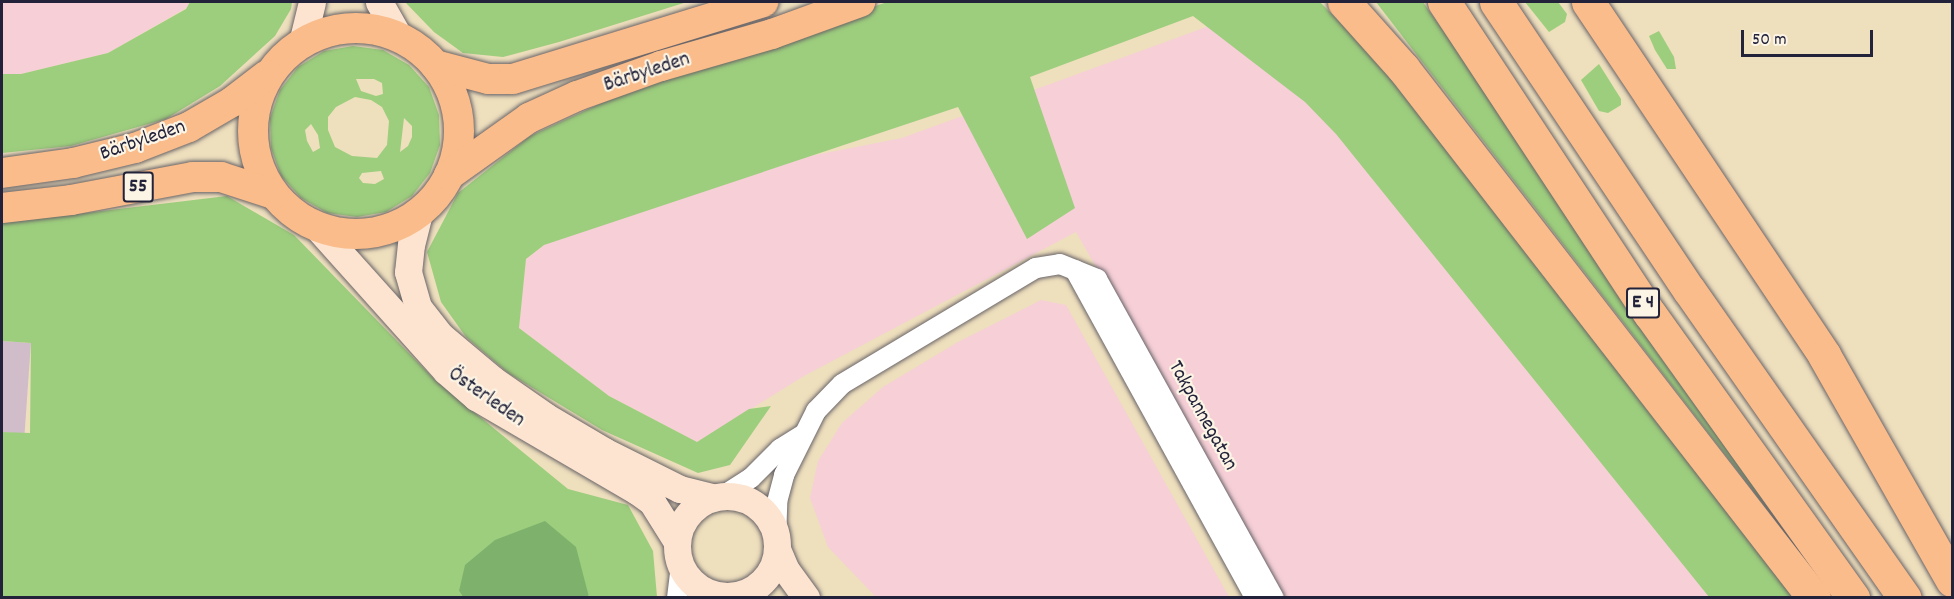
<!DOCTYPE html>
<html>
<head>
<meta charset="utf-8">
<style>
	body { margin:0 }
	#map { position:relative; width:1954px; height:599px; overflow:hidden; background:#eedfbd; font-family:Dekko,sans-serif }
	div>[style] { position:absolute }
	.built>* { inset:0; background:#f6cfd7 }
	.industrial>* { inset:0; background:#d1bdc9; transform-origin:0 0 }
	.green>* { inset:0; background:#9dce7d }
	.forest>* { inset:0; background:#7eb16c }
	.roads { filter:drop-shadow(0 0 2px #696468) drop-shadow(0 0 2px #696468) }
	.minor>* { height:20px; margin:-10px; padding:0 10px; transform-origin:10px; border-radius:10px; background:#fff }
	.secondary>* { height:27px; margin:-13.5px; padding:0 13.5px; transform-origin:13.5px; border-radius:13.5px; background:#fde4d0 }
	.secondary>.ring { margin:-13.5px; padding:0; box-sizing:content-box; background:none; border:27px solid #fde4d0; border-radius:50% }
	.primary>* { height:30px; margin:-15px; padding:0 15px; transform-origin:15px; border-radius:15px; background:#f9bc8a }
	.primary>.ring { margin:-15px; padding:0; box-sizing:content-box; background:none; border:30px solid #f9bc8a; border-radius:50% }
	.motorway>* { height:33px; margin:-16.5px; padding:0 16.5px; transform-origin:16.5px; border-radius:16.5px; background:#f9bc8a }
	span { translate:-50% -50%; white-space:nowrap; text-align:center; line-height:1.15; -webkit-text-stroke:4.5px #fcf5e5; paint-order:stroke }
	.shield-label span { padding:2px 4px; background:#fcf5e5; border:2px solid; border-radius:4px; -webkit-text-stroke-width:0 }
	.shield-label { font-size:20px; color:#22223b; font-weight:700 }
	.street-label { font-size:21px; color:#22223b }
	.frame { position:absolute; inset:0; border:3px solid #22223b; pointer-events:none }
	.scale { position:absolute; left:1741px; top:30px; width:132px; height:27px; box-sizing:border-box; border:3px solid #22223b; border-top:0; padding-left:8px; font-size:18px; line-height:21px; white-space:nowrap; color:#22223b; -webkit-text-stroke:4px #fcf5e5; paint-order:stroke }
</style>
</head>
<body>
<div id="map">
	<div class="built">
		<i style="clip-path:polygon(2px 2px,190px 2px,186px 8px,108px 53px,21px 74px,2px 74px)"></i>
		<i style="clip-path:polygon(1220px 22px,1376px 133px,1710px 597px,1285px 597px,1076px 232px,804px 376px,697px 442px,609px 396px,519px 328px,526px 259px,544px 245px,785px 161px,902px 138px)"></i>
		<i style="clip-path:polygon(1041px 300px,1066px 305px,1229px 597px,876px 597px,828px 547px,810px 498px,818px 461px,842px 423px,883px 387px,958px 342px)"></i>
	</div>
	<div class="industrial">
		<i style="left:2px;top:341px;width:29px;height:91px;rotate:4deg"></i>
	</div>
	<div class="green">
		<i style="clip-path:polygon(190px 2px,292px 2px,291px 9px,275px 36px,220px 86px,166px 119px,71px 146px,2px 153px,2px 74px,21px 74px,108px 53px,186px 9px)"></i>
		<i style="clip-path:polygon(405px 2px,687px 2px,559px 42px,503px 57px,463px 53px,434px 32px)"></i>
		<i style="clip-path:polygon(887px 2px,1320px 2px,1373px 56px,1795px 597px,1709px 597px,1336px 134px,1305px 102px,1193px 16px,1030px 77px,1075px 208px,1027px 239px,958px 107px,544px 245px,526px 259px,519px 328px,609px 396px,697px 442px,749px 409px,771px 406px,730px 465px,698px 473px,602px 430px,508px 373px,466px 337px,441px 302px,427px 252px,458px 193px,530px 136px,606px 101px)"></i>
		<i style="clip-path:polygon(1376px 2px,1423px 2px,1842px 597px,1835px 597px)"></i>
		<i style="clip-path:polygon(1525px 2px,1558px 2px,1567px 14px,1565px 22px,1549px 32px)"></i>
		<i style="clip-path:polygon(1659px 31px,1674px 57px,1676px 69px,1667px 69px,1655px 50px,1649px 36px)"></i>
		<i style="clip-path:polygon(evenodd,353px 46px,383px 50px,409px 65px,429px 87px,439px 115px,440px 145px,430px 173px,412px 196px,386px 212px,357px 217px,327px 213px,301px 198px,281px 176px,271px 148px,270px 118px,280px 90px,298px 67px,324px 51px,353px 46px,356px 79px,374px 79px,382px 83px,383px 94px,376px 96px,361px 91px,356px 79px,353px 46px,355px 97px,371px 100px,382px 107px,389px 121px,387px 145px,377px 158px,352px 156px,335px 147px,328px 130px,328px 117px,336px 107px,355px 97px,353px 46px,404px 118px,412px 126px,412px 137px,408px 146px,400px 152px,404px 118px,353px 46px,311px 124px,318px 135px,320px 148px,313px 152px,307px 141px,305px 130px,311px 124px,353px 46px,381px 171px,384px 179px,375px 184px,363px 183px,359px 178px,362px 173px,381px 171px)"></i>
		<i style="clip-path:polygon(1599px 64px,1621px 99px,1621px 105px,1608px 113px,1599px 111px,1581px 80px)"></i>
		<i style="clip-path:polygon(227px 196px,294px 235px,436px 381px,568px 489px,628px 505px,653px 551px,657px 597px,589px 597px,589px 595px,459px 591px,463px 597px,2px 597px,2px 432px,30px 433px,31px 343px,2px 341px,2px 223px)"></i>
	</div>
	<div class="forest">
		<i style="clip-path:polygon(545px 521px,576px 547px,589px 597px,463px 597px,459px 591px,465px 565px,495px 540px)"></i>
	</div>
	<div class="roads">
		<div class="minor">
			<i style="left:1075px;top:270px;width:374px;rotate:61.2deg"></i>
			<i style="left:723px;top:496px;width:33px;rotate:-33deg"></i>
			<i style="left:751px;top:478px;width:41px;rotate:-45deg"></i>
			<i style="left:780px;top:449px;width:26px;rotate:-32deg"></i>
			<i style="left:776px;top:540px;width:38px;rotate:-88deg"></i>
			<i style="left:777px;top:502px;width:28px;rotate:-75deg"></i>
			<i style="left:784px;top:475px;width:72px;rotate:-63.4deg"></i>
			<i style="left:816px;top:411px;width:37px;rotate:-46deg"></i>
			<i style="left:842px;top:384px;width:226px;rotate:-30.9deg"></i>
			<i style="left:1036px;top:268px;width:24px;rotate:-9deg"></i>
			<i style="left:1060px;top:264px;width:40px;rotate:22deg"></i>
			<i style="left:1097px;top:279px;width:365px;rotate:61deg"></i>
			<i style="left:677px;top:598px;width:33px;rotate:-83deg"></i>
			<i style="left:719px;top:598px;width:7px;rotate:-27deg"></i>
		</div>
		<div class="secondary">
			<i style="left:379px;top:2px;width:40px;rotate:60.3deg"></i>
			<i style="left:302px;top:43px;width:42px;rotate:-76.3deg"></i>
			<i style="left:419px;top:213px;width:32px;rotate:104deg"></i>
			<i style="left:411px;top:244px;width:28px;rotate:96deg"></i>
			<i style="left:408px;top:272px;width:36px;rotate:74deg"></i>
			<i style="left:418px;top:307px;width:37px;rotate:52deg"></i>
			<i style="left:441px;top:336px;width:67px;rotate:40.1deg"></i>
			<i style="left:492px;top:379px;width:65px;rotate:34.9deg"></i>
			<i style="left:545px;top:416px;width:69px;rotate:30.7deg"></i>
			<i style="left:604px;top:451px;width:85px;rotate:26.6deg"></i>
			<i style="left:680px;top:489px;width:34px;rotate:14deg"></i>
			<i style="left:316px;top:226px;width:195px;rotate:48.1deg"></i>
			<i style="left:446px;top:371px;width:40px;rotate:41deg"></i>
			<i style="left:476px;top:397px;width:186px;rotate:30.3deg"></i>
			<i style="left:637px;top:491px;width:19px;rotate:36deg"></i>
			<i style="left:652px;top:502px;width:47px;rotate:58deg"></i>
			<i class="ring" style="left:677px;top:496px;width:73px;height:73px"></i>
			<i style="left:777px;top:549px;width:23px;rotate:67deg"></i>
			<i style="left:786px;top:570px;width:34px;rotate:54deg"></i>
		</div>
		<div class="primary">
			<i class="ring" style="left:253px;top:28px;width:176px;height:176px"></i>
			<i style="left:435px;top:65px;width:55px;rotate:14.8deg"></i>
			<i style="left:488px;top:79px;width:25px"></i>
			<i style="left:513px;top:79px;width:262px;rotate:-17.1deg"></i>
			<i style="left:2px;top:173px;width:72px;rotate:-8deg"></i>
			<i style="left:73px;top:163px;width:64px;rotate:-13.6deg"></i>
			<i style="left:135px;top:148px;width:58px;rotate:-21.3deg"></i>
			<i style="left:189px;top:127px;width:50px;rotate:-30.2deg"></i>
			<i style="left:232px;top:102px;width:44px;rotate:-37.6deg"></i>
			<i style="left:449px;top:175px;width:98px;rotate:-35.5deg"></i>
			<i style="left:529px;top:118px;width:53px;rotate:-24.6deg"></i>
			<i style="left:577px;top:96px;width:89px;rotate:-19.7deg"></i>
			<i style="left:661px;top:66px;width:116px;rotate:-16.1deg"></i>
			<i style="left:772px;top:34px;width:94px;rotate:-20deg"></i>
			<i style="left:2px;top:208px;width:69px;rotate:-6.6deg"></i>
			<i style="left:71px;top:200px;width:124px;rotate:-10.7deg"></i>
			<i style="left:193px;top:177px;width:28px"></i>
			<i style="left:221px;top:177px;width:55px;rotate:18.1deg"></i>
		</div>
		<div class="motorway">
			<i style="left:1344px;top:2px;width:89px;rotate:48.2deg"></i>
			<i style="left:1403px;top:68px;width:671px;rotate:52.21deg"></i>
			<i style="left:1444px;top:2px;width:374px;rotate:56.6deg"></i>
			<i style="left:1650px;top:314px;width:349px;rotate:54.4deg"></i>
			<i style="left:1496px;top:2px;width:347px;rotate:56.2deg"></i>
			<i style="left:1689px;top:290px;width:376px;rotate:55deg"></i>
			<i style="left:1588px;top:2px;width:425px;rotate:56.2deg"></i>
			<i style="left:1824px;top:355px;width:259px;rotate:60.4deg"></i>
		</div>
	</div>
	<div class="shield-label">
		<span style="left:138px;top:187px">55</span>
		<span style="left:1643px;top:303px">E 4</span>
	</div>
	<div class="street-label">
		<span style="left:647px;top:73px;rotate:-18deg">Bärbyleden</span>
		<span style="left:143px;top:141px;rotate:-19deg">Bärbyleden</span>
		<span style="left:486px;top:398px;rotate:35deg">Österleden</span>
		<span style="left:1202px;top:416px;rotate:61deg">Takpannegatan</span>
	</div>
	<div class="frame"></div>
	<div class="scale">50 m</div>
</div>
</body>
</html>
